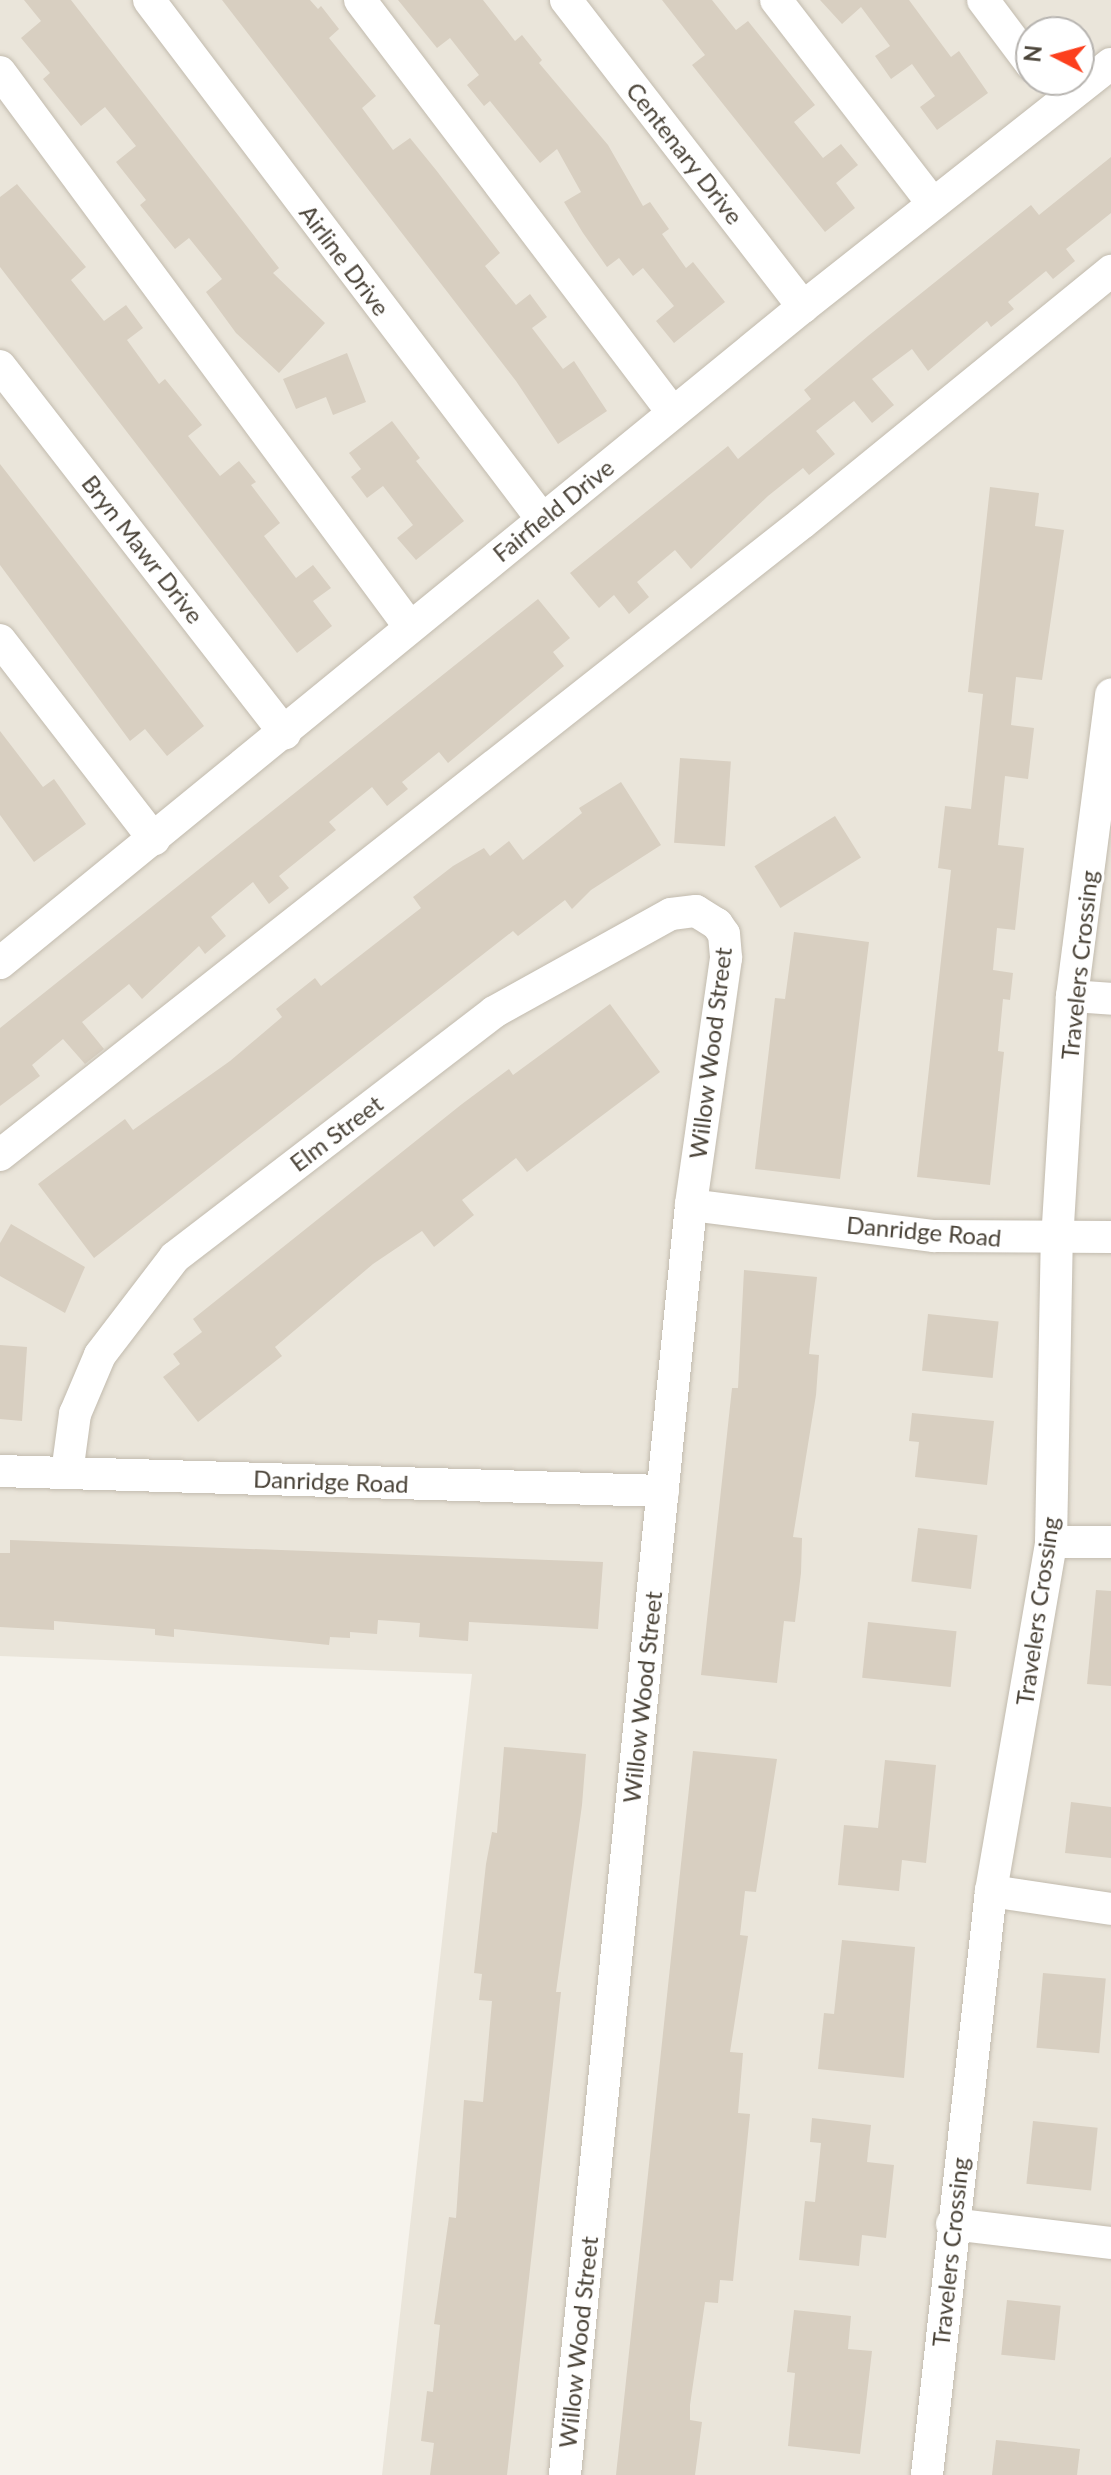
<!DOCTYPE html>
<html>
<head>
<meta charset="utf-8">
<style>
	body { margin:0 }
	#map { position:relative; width:1111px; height:2475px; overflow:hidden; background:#f6f3ec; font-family:Lato,sans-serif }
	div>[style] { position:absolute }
	.residential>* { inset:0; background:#eae5da }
	.building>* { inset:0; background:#d8cfc1; transform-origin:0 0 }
	.roads { filter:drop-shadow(0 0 2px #c2bbae) drop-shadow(0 0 2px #c2bbae) }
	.minor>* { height:32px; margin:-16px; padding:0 16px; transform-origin:16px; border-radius:16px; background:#fff }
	span { translate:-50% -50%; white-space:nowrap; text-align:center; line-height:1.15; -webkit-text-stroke:6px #fff; paint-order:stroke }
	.street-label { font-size:24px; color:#4b4439 }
	.north { position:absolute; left:1015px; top:16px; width:80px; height:80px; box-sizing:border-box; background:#fff; border:2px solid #b7b4b0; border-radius:50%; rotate:276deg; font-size:22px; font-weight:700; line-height:32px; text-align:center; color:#4b4439 }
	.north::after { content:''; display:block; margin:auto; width:28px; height:36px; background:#fc3f1d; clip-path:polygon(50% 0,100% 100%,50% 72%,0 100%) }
</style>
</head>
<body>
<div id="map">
	<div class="residential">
		<i style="clip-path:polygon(evenodd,0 0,1111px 0,1111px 2475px,382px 2475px,472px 1674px,0 1656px,0 0,1031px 32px,1079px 32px,1079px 80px,1031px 80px,1031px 32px)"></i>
	</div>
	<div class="building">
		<i style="clip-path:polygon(24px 0,71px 0,279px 268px,273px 273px,325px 323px,279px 373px,236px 333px,206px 292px,222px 279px,189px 238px,175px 249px,140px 205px,146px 200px,116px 162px,136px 146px,105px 107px,81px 126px,43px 79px,50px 73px,21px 38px,41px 21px)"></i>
		<i style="clip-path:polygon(222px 0,310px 0,318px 9px,321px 6px,339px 29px,329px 38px,376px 96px,362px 108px,393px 150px,410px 138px,436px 170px,500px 253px,485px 266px,516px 305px,530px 294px,547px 317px,532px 328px,563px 369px,574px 361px,607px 411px,558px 444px,516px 381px)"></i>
		<i style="clip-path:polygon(398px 0,483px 0,515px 41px,522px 35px,542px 60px,539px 63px,608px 145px,643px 206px,650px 202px,669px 229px,662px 234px,686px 268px,693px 262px,725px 302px,674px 343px,656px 321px,674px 306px,643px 268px,633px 276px,619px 258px,607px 267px,583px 233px,564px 202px,581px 192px,557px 149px,540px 163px,490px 101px,484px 106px,467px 85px,479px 75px,450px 38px,437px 48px)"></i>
		<i style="clip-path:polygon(662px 0,712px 0,736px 30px,748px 21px,815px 105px,794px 122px,823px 158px,841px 144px,858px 165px,836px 183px,855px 208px,825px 232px,692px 65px,705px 55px)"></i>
		<i style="clip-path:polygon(820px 0,909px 0,951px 57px,959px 51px,988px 93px,937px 130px,920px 107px,935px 96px,912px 64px,891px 79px,875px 56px,890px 46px,861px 7px,842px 24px)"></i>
		<i style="clip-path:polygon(1111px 157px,1111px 213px,1066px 249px,1075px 261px,1053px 279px,1046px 271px,1008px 302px,1014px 309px,991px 327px,987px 321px,928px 371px,912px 349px,872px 379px,894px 405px,872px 423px,854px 401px,816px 431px,835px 454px,809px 475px,803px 468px,768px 496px,691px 569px,675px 550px,637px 582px,649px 597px,629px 614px,614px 595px,599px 608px,570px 573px,728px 446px,738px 459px,811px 399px,804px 390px,868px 336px,1031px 205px,1039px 215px)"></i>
		<i style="clip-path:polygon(17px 184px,86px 267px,71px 280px,104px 321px,126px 305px,143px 328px,127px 340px,159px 384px,165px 379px,202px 425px,188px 436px,220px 476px,239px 461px,256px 482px,251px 485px,280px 523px,264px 536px,296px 578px,313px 565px,331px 588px,313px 601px,332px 626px,297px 653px,0 267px,0 197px)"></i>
		<i style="clip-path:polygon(347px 353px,366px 402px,333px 415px,326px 397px,296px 409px,283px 379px)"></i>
		<i style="clip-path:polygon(392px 421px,420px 458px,416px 461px,464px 521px,416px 560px,397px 538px,413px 525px,383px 486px,367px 498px,351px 477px,361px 469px,349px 453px)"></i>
		<i style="clip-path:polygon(0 464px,204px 726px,167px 756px,145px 729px,130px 741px,0 565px)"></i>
		<i style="clip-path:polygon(990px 487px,1039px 493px,1035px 526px,1064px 530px,1042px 680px,1016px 677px,1011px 725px,1034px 728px,1028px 779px,1005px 776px,998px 845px,1024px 848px,1015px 930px,997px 928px,993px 970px,1013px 973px,1010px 1000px,1003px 999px,998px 1051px,1004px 1052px,990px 1185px,917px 1177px,951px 870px,938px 868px,945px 806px,971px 809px,983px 694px,968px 692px)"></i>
		<i style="clip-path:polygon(538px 599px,570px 638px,553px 652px,564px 666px,448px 763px,439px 752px,402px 782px,408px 789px,387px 806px,372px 787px,329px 822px,336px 830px,279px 876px,289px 888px,269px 904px,253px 882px,211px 917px,226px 936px,205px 954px,199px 946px,142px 999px,129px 984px,82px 1022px,104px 1049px,85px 1064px,63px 1039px,32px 1065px,40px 1076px,0 1106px,0 1028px)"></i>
		<i style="clip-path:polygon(0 731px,43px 787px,54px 779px,86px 824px,34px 862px,0 815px)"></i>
		<i style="left:680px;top:758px;width:51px;height:85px;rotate:4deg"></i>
		<i style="clip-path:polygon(621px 782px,661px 845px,591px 890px,572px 909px,565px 900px,518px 936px,513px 931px,94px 1258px,38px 1184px,125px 1119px,133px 1130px,230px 1061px,282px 1017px,276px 1009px,315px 978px,321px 986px,421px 908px,413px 897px,453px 866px,484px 848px,490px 856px,509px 841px,523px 860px,582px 813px,579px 808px)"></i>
		<i style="left:835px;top:816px;width:49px;height:95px;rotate:58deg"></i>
		<i style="clip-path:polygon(794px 932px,869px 942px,840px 1179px,755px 1169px,775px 998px,785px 999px)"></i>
		<i style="clip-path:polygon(610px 1004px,660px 1072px,527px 1172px,516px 1158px,462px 1200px,474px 1215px,434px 1247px,422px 1231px,373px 1264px,275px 1347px,282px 1356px,198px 1422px,163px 1377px,180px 1364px,173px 1354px,202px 1332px,193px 1319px,462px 1104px,509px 1069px,513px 1075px)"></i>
		<i style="clip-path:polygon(11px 1224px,85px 1267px,65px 1313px,0 1276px,0 1243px)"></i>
		<i style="clip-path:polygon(744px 1270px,817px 1277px,809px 1354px,819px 1355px,816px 1395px,793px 1537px,802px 1538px,801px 1573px,795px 1622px,784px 1621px,777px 1683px,701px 1675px,732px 1388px,738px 1388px)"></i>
		<i style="left:928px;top:1314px;width:71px;height:57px;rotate:6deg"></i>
		<i style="clip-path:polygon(0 1345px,27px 1347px,22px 1421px,0 1419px)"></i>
		<i style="clip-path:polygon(912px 1413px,994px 1421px,987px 1485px,915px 1477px,919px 1442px,909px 1441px)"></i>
		<i style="left:918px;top:1528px;width:60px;height:54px;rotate:7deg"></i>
		<i style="clip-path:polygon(10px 1540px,603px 1562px,598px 1629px,469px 1622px,468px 1641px,419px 1637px,420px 1623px,378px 1620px,377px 1634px,350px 1632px,350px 1638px,330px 1637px,329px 1645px,174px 1629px,174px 1637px,155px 1635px,155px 1629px,54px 1621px,54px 1630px,0 1627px,0 1553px,10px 1553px)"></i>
		<i style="clip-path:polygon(1096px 1590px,1111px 1591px,1111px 1686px,1087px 1684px)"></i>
		<i style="left:868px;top:1622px;width:89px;height:56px;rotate:6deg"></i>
		<i style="clip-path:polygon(504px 1747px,586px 1754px,582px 1805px,556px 1992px,561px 1992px,507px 2475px,430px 2475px,434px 2443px,421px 2441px,427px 2391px,433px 2392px,440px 2325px,434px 2324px,449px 2217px,456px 2218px,464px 2100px,483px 2102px,492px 2001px,479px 2000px,482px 1974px,474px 1973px,486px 1864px,492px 1832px,497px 1833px)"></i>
		<i style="clip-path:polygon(693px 1751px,777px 1759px,756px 1892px,745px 1891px,740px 1935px,748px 1936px,730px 2052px,743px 2053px,738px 2113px,750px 2114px,733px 2281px,720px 2280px,718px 2303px,705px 2302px,690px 2405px,690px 2420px,702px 2422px,695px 2475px,616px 2475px)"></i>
		<i style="clip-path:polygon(885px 1760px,936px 1765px,926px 1863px,902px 1860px,899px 1891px,838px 1885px,844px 1825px,878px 1828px)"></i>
		<i style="clip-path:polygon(1071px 1802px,1111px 1807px,1111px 1858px,1065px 1853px)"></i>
		<i style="clip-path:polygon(842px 1940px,915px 1947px,904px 2078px,818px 2069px,824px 2013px,834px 2014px)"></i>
		<i style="left:1043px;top:1973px;width:63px;height:75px;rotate:5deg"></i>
		<i style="clip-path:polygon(812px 2118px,871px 2125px,867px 2162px,894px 2165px,886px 2238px,862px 2235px,859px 2266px,799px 2260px,805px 2201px,815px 2202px,821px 2143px,810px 2142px)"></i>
		<i style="left:1033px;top:2121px;width:65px;height:63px;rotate:6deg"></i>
		<i style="left:1007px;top:2300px;width:54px;height:55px;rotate:6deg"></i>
		<i style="clip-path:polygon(794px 2310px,851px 2316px,848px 2349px,872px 2351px,860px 2454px,788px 2446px,795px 2373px,787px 2372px)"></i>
		<i style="clip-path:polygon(996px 2440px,1080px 2449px,1077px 2475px,992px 2475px)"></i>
	</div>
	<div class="roads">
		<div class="minor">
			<i style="left:149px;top:0;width:651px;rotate:52.87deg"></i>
			<i style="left:360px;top:0;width:518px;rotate:52.84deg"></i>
			<i style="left:566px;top:0;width:388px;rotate:52.3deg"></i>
			<i style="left:776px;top:0;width:257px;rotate:52.4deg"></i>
			<i style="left:983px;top:0;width:80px;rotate:53.1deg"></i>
			<i style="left:0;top:72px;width:689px;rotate:53.56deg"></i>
			<i style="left:0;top:366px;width:465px;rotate:52.2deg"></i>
			<i style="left:0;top:640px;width:252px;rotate:52.3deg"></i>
			<i style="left:0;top:963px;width:1037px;rotate:-39.25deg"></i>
			<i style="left:803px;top:307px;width:392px;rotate:-38.3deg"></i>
			<i style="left:1072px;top:996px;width:39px;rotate:4deg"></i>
			<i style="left:0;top:1155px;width:1021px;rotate:-38.24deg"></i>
			<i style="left:802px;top:523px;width:399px;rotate:-39.2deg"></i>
			<i style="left:691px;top:1205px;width:245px;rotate:7.3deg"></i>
			<i style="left:934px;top:1236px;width:177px;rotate:0.3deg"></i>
			<i style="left:0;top:1471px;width:663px;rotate:1.73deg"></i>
			<i style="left:67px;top:1473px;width:60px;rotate:-82.3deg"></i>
			<i style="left:75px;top:1414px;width:64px;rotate:-67deg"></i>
			<i style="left:100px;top:1355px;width:123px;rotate:-52.6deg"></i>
			<i style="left:175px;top:1257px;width:402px;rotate:-37.5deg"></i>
			<i style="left:494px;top:1012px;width:202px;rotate:-29deg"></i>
			<i style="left:671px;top:914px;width:25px;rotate:-7deg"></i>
			<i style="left:696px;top:911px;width:25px;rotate:32deg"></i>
			<i style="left:717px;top:924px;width:12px;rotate:55deg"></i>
			<i style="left:724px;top:934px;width:24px;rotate:85deg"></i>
			<i style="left:726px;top:958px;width:249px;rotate:98.1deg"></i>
			<i style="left:691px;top:1205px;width:1276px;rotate:95.67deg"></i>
			<i style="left:1051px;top:1542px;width:60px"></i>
			<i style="left:991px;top:1891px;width:121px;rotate:8.5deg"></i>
			<i style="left:952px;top:2224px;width:160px;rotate:6.8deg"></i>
			<i style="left:927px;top:2475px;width:587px;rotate:-83.75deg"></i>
			<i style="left:991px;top:1891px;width:354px;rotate:-80.2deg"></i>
			<i style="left:1051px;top:1542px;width:301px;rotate:-88.9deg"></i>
			<i style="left:1057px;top:1241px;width:245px;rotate:-86.5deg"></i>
			<i style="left:1072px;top:996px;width:304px;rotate:-82.6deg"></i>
		</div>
	</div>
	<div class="street-label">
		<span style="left:685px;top:153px;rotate:52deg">Centenary Drive</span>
		<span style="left:345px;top:260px;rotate:53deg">Airline Drive</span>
		<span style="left:553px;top:510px;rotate:-39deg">Fairfield Drive</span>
		<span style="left:143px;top:549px;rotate:52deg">Bryn Mawr Drive</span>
		<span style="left:1079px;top:965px;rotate:-84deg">Travelers Crossing</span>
		<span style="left:710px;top:1053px;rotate:-83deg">Willow Wood Street</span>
		<span style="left:336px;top:1133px;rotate:-37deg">Elm Street</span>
		<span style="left:924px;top:1231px;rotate:5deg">Danridge Road</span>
		<span style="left:331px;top:1481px;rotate:2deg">Danridge Road</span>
		<span style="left:1037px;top:1611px;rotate:-82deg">Travelers Crossing</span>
		<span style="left:642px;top:1697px;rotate:-84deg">Willow Wood Street</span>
		<span style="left:950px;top:2252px;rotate:-84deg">Travelers Crossing</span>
		<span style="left:578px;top:2342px;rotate:-84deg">Willow Wood Street</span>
	</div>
	<div class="north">N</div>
</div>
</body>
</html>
